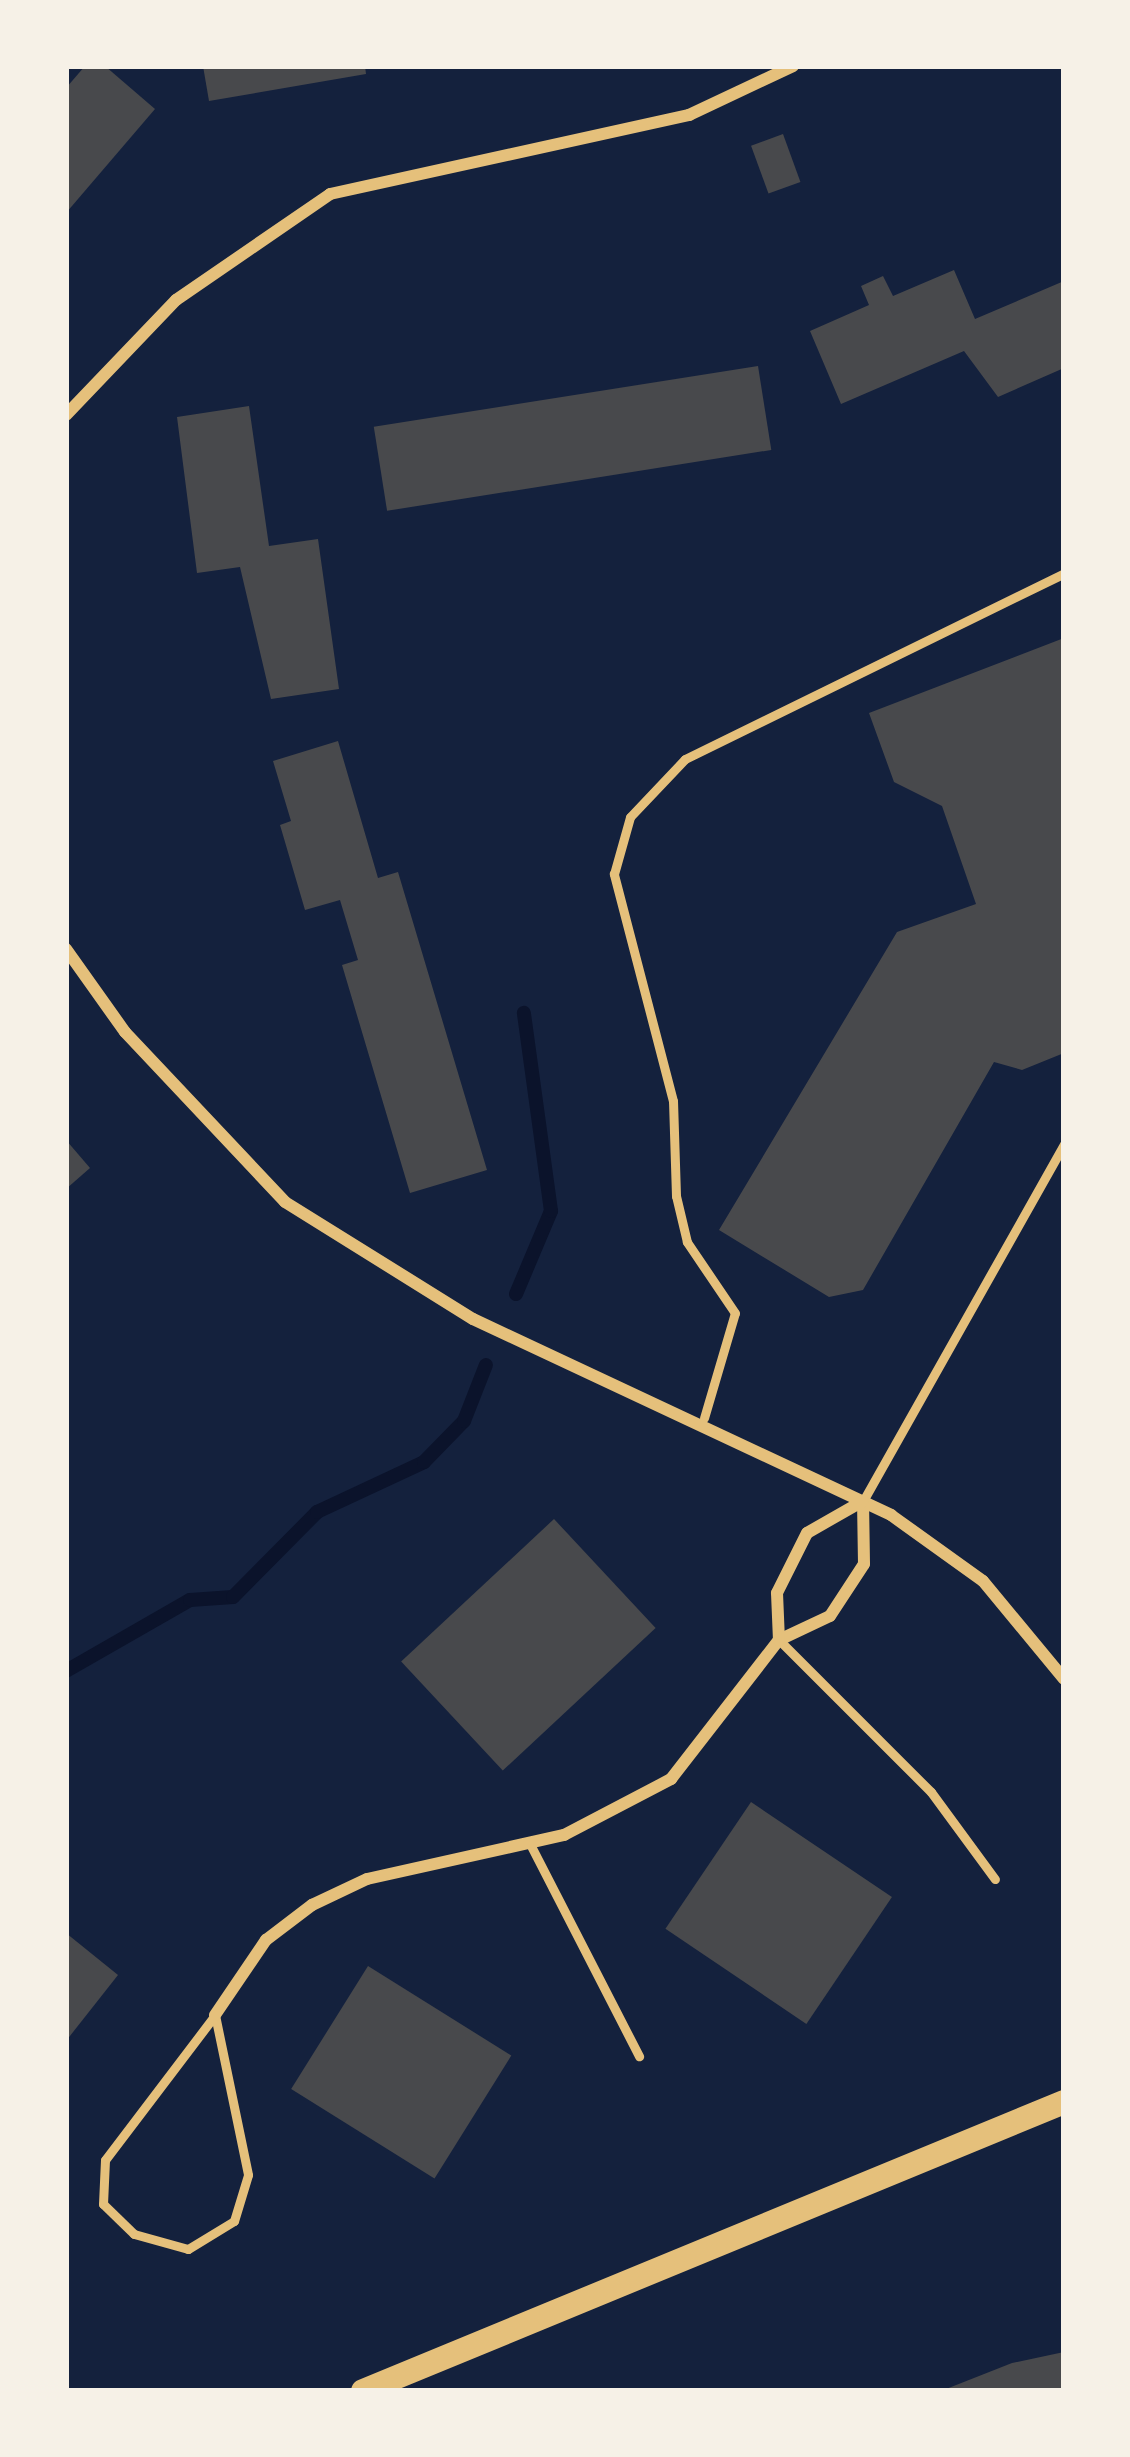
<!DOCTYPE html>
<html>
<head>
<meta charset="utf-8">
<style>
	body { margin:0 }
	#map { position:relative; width:1130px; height:2457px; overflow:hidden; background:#14213d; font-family:"PT Serif",serif }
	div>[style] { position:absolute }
	.stream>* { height:14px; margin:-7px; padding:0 7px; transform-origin:7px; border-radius:7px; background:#0b132b }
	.building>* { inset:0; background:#48494c; transform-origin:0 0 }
	.service>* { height:9px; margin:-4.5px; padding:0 4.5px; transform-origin:4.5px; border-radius:4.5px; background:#e5c07b }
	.minor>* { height:12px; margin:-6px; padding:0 6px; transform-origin:6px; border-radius:6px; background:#e5c07b }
	.secondary>* { height:24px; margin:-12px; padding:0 12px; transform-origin:12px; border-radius:12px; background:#e5c07b }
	span { translate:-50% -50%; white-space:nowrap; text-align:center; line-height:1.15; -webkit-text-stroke:12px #f6f1e7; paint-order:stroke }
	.frame { position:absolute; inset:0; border:69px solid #f6f1e7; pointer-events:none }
</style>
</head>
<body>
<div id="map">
	<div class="stream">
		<i style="left:516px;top:1294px;width:90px;rotate:-67.1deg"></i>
		<i style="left:551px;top:1211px;width:200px;rotate:-97.8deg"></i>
		<i style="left:66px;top:1671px;width:143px;rotate:-29.8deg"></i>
		<i style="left:190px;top:1600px;width:43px;rotate:-4deg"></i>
		<i style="left:233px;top:1597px;width:120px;rotate:-45.3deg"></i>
		<i style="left:317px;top:1512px;width:118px;rotate:-25deg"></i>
		<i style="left:424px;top:1462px;width:57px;rotate:-45.7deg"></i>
		<i style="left:464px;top:1421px;width:60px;rotate:-68.6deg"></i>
	</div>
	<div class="building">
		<i style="clip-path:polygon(85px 66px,105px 66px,155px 109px,66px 213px,66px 88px)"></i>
		<i style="clip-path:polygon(203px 66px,365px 66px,366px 74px,209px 101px)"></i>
		<i style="left:783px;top:134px;width:51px;height:34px;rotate:70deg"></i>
		<i style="clip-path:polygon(954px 270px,975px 319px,1064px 281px,1064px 368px,998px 397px,964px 351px,841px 404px,810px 331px,869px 305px,861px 286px,883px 276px,893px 296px)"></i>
		<i style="left:758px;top:366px;width:85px;height:389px;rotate:81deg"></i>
		<i style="clip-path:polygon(249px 406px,269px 546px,318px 539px,339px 689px,271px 699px,240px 567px,197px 573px,177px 417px)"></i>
		<i style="clip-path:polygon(1064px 638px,1064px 1053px,1022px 1070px,994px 1062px,863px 1290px,829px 1297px,719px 1230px,897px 932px,976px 904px,942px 806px,894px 782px,869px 713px)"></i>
		<i style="clip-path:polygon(338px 741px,378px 878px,398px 872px,487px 1170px,410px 1193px,342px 965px,358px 960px,340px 900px,305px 910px,280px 825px,291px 821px,273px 761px)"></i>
		<i style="clip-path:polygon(66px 1140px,90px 1168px,66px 1189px)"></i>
		<i style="left:554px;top:1519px;width:149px;height:209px;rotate:47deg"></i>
		<i style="left:751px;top:1802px;width:170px;height:153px;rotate:34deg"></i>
		<i style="clip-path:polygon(66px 1933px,118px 1975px,66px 2041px)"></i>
		<i style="left:368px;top:1966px;width:169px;height:145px;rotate:32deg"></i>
		<i style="clip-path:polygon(1064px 2352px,1064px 2391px,941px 2391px,1012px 2363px)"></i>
	</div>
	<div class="service">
		<i style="left:704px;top:1418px;width:109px;rotate:-73.6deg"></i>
		<i style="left:735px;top:1313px;width:86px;rotate:-124.1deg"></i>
		<i style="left:687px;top:1242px;width:47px;rotate:-103.4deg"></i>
		<i style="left:676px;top:1196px;width:95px;rotate:-91.8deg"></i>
		<i style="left:673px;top:1101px;width:235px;rotate:-104.6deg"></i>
		<i style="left:614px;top:874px;width:59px;rotate:-74.3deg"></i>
		<i style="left:630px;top:817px;width:80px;rotate:-46.5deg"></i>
		<i style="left:685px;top:759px;width:422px;rotate:-26.1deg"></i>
		<i style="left:863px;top:1501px;width:410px;rotate:-60.6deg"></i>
		<i style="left:779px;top:1640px;width:215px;rotate:45deg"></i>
		<i style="left:931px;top:1792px;width:108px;rotate:53.7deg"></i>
		<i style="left:529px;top:1842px;width:241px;rotate:62.8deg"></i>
		<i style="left:215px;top:2015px;width:163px;rotate:78.3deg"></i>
		<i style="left:248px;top:2175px;width:48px;rotate:106.9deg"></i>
		<i style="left:234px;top:2221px;width:54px;rotate:148.7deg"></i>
		<i style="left:188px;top:2249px;width:56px;rotate:-164.5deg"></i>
		<i style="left:134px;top:2234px;width:43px;rotate:-135.9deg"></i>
		<i style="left:103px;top:2204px;width:44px;rotate:-87.4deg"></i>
		<i style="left:105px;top:2160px;width:182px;rotate:-52.8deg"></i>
	</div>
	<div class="minor">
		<i style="left:66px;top:415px;width:159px;rotate:-46.3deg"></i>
		<i style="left:176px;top:300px;width:187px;rotate:-34.5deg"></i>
		<i style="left:330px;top:194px;width:368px;rotate:-12.4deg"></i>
		<i style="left:689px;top:115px;width:115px;rotate:-25.2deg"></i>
		<i style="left:66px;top:949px;width:102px;rotate:54.6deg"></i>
		<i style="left:125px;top:1032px;width:233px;rotate:46.7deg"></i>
		<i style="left:285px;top:1202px;width:221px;rotate:31.9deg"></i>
		<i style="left:473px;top:1319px;width:462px;rotate:25.1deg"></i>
		<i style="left:891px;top:1515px;width:113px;rotate:35.7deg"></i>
		<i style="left:983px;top:1581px;width:127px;rotate:50.4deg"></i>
		<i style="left:215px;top:2015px;width:91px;rotate:-55.8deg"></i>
		<i style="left:266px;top:1940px;width:58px;rotate:-37.3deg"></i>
		<i style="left:312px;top:1905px;width:61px;rotate:-25.3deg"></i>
		<i style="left:367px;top:1879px;width:202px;rotate:-12.6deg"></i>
		<i style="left:564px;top:1835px;width:121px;rotate:-27.6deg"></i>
		<i style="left:671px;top:1779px;width:176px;rotate:-52.2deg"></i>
		<i style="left:779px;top:1640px;width:56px;rotate:-25.2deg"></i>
		<i style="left:830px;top:1616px;width:62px;rotate:-56.8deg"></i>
		<i style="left:864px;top:1564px;width:63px;rotate:-90.9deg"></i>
		<i style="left:863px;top:1501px;width:64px;rotate:150.3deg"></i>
		<i style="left:807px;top:1533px;width:67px;rotate:116.6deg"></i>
		<i style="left:777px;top:1593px;width:47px;rotate:87.6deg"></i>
	</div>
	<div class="secondary">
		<i style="left:363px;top:2391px;width:758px;rotate:-22.4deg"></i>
	</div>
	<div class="frame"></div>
</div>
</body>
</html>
